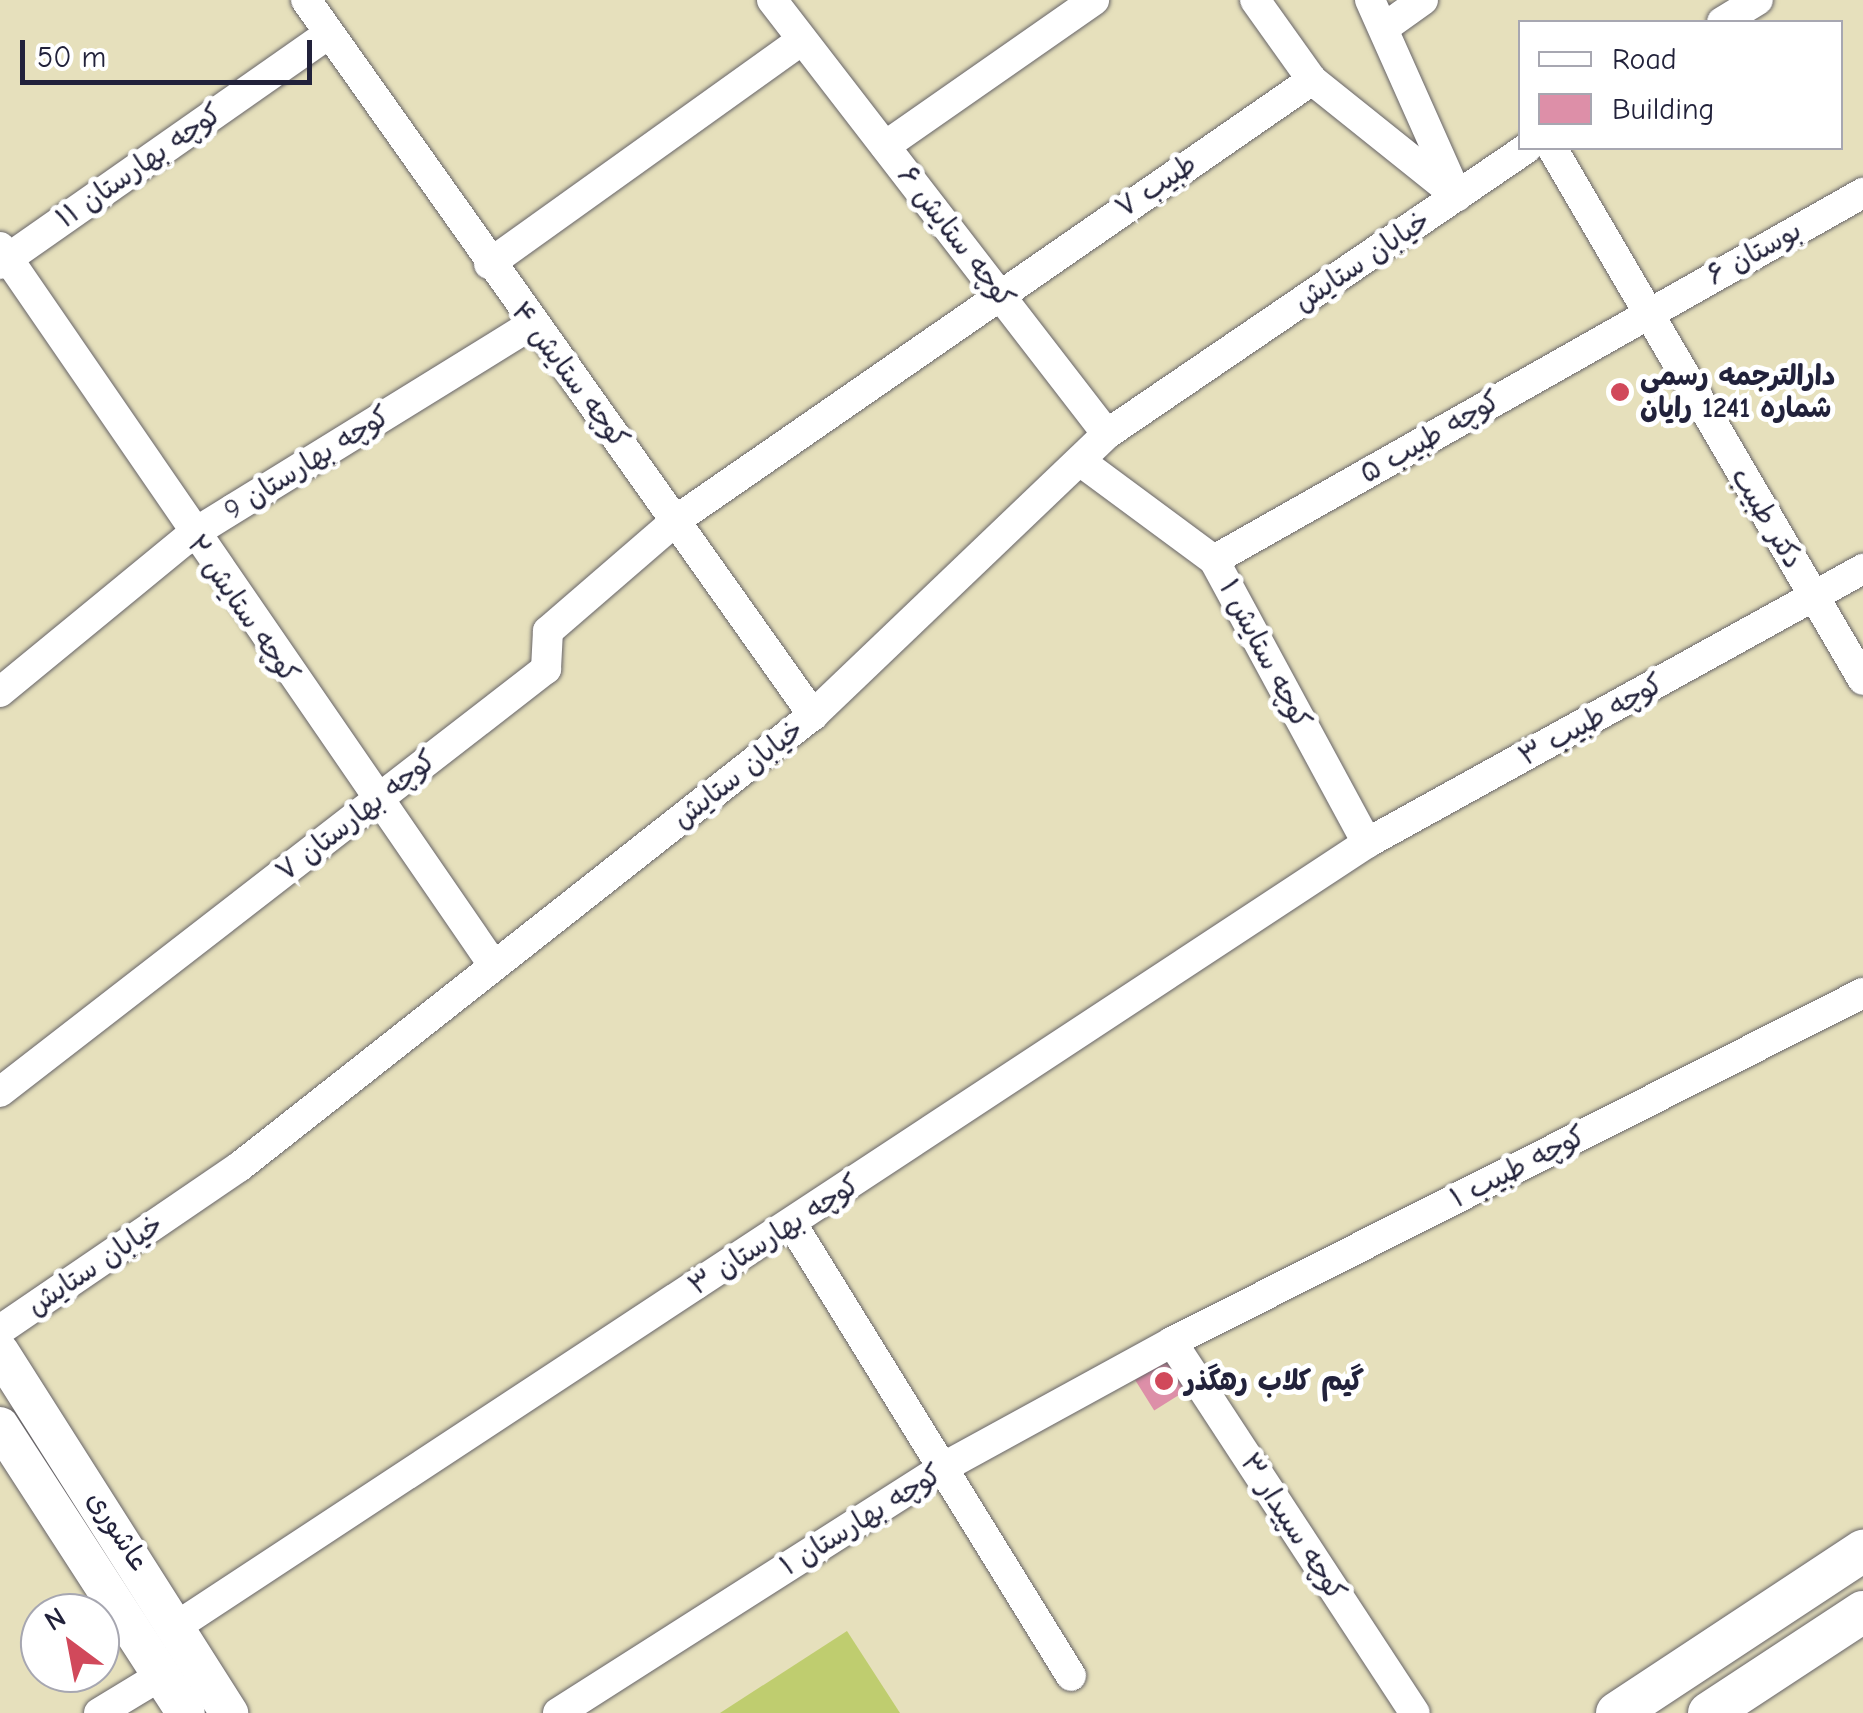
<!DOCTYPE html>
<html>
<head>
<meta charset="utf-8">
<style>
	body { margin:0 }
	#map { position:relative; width:1863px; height:1713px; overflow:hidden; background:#e6e0bc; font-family:"Comic Neue","Playpen Sans Arabic",sans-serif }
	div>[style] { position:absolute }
	.green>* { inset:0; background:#bfcd6f }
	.building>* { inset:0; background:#dd8fa8; transform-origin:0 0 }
	.roads { filter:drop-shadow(0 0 2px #676468) drop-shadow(0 0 2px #676468) }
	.minor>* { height:30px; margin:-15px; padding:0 15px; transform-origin:15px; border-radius:15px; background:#fff }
	.tertiary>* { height:38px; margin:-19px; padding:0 19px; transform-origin:19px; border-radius:19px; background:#fff }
	.secondary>* { height:42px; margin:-21px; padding:0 21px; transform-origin:21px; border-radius:21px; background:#fff }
	.dots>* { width:28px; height:28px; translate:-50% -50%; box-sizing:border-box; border:5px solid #fff; border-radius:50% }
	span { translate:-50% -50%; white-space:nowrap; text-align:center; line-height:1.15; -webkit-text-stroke:10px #fff; paint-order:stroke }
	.street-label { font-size:28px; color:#22223b }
	.poi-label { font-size:28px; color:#22223b; font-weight:700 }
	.left { translate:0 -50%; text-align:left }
	.legend { position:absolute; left:1518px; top:20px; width:325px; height:130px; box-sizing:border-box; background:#fff; border:2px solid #a7a7b1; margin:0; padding:12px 18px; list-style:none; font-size:30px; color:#22223b }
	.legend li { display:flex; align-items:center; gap:20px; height:50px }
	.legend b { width:50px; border:2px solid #a7a7b1 }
	.north { position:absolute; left:20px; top:1593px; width:100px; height:100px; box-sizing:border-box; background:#fff; border:2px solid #a7a7b1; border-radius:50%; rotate:328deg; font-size:28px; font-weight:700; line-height:40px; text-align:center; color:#22223b }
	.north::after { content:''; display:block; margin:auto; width:35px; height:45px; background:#d1495b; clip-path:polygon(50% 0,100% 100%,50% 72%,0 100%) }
	.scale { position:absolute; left:20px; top:40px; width:292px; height:45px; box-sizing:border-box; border:5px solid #22223b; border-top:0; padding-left:12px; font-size:30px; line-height:35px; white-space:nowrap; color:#22223b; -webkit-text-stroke:8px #fff; paint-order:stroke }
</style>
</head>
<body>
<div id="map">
	<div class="green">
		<i style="clip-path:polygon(847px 1631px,900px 1713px,720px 1713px)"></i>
	</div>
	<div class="building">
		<i style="left:1175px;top:1355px;width:36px;height:47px;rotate:58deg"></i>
	</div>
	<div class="roads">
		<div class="minor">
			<i style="left:306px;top:0;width:877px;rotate:54.66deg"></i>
			<i style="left:772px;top:0;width:548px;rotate:52.34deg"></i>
			<i style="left:1255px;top:0;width:98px;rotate:54.5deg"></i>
			<i style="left:1312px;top:80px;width:186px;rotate:38.7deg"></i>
			<i style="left:1370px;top:0;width:211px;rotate:66deg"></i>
			<i style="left:1722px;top:22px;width:42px;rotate:-31.4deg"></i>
			<i style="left:1388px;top:25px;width:43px;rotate:-35.5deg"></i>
			<i style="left:885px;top:146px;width:255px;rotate:-34.9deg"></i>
			<i style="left:1552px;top:148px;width:616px;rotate:59.69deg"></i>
			<i style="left:0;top:247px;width:872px;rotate:55.51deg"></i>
			<i style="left:0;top:264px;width:401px;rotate:-35deg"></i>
			<i style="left:489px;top:264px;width:384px;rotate:-35.6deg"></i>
			<i style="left:1080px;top:461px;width:167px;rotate:36.5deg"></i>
			<i style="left:1214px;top:560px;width:322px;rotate:61.6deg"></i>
			<i style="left:1214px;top:560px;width:746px;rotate:-29.49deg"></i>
			<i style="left:0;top:692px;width:247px;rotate:-39.4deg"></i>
			<i style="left:191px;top:535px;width:400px;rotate:-31.7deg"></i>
			<i style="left:0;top:1092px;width:691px;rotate:-37.77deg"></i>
			<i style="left:546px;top:669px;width:38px;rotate:-87deg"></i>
			<i style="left:548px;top:631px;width:173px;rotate:-40.8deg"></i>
			<i style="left:679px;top:518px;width:770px;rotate:-34.68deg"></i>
			<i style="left:792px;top:1224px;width:531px;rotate:58.31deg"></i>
			<i style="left:0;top:1330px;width:289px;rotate:-34.3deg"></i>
			<i style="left:239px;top:1167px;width:731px;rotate:-38.22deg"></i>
			<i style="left:813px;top:715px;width:407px;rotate:-43.7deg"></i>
			<i style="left:1107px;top:434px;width:508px;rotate:-34.25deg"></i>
			<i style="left:1172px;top:1342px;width:443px;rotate:56.8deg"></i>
			<i style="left:180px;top:1624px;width:1421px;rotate:-33.34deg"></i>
			<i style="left:1367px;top:843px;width:567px;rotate:-28.92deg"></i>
			<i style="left:99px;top:1713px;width:77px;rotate:-31.2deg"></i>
			<i style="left:558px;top:1713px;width:458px;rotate:-32.5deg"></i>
			<i style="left:944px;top:1467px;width:260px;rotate:-28.7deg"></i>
			<i style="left:1172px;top:1342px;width:774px;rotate:-26.8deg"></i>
		</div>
		<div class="tertiary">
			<i style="left:0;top:1352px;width:428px;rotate:57.6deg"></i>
			<i style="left:0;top:1426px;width:342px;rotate:57.1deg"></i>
		</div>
		<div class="secondary">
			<i style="left:1617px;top:1713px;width:295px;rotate:-33.4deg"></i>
			<i style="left:1709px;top:1713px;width:184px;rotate:-33.3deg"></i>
		</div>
	</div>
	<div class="dots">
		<i style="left:1620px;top:392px;background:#d1495b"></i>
		<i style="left:1164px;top:1381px;background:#d1495b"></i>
	</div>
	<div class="street-label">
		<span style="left:139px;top:166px;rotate:-35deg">کوچه بهارستان ۱۱</span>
		<span style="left:1156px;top:186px;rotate:-34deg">طبیب ۷</span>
		<span style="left:956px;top:237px;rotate:52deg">کوچه ستایش ۶</span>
		<span style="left:1754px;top:253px;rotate:-29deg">بوستان ۶</span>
		<span style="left:1362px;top:261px;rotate:-34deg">خیابان ستایش</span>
		<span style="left:570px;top:375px;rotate:53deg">کوچه ستایش ۴</span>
		<span style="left:1430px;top:437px;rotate:-30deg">کوچه طبیب ۵</span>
		<span style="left:307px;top:463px;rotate:-32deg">کوچه بهارستان 9</span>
		<span style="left:1767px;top:518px;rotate:59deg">دکتر طبیب</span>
		<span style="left:243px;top:609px;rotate:55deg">کوچه ستایش ۲</span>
		<span style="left:1265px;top:654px;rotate:62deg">کوچه ستایش ۱</span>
		<span style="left:1591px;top:720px;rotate:-29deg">کوچه طبیب ۳</span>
		<span style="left:738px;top:774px;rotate:-38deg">خیابان ستایش</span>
		<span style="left:356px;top:816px;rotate:-38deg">کوچه بهارستان ۷</span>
		<span style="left:1518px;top:1167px;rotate:-27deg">کوچه طبیب ۱</span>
		<span style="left:774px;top:1235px;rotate:-33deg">کوچه بهارستان ۳</span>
		<span style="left:95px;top:1265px;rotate:-34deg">خیابان ستایش</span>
		<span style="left:861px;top:1520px;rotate:-32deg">کوچه بهارستان ۱</span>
		<span style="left:1293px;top:1527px;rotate:57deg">کوچه سپیدار ۳</span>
		<span style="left:118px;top:1531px;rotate:57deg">عاشوری</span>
	</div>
	<div class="poi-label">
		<span class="left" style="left:1640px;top:392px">دارالترجمه رسمی<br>شماره 1241 رایان</span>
		<span class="left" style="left:1184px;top:1381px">گیم کلاب رهگذر</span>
	</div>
	<ul class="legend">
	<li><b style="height:12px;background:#fff"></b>Road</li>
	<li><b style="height:28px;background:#dd8fa8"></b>Building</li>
	</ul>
	<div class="north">N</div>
	<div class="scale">50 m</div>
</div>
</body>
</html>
